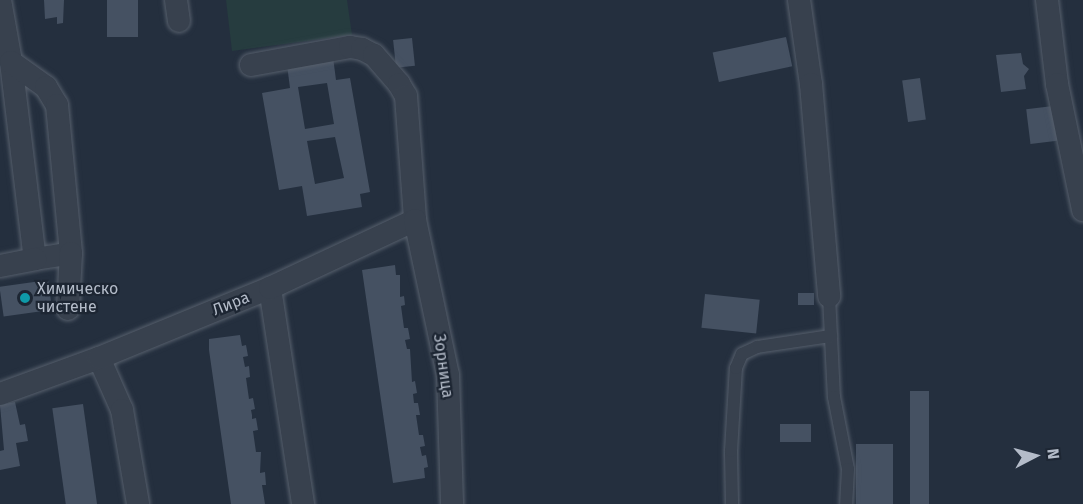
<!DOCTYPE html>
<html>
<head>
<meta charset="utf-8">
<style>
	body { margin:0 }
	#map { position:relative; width:1083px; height:504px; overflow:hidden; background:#242f3e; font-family:"Fira Sans",sans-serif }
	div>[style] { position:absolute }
	.green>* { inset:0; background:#263c3f }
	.building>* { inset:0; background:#455162; transform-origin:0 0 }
	.roads { filter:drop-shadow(0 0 2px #565f6c) drop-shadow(0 0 2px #565f6c) }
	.lane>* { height:12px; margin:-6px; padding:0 6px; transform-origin:6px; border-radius:6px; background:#38414e }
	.street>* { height:22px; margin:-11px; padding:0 11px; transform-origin:11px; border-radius:11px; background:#38414e }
	.dots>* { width:16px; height:16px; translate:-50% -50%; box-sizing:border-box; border:3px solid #1d2633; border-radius:50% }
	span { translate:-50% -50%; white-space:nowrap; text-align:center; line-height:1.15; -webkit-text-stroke:4.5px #1d2633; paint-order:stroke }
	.poi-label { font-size:16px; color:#b4bcc9 }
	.left { translate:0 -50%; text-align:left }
	.street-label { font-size:16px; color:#b4bcc9 }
	.north { position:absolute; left:1005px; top:426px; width:60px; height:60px; -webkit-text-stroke:4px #1d2633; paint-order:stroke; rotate:84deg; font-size:16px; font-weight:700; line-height:24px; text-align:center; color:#b4bcc9 }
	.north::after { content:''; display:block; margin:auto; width:21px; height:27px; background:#b4bcc9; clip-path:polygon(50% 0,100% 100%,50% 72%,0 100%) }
</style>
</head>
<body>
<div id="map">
	<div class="green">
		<i style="clip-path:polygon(226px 0,347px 0,352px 35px,232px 51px)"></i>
	</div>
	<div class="building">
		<i style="clip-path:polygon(44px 0,64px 0,63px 23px,57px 24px,57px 17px,45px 19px)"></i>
		<i style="left:107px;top:0;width:31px;height:37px"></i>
		<i style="left:786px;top:37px;width:30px;height:75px;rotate:78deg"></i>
		<i style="left:412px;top:38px;width:28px;height:19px;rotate:84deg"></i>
		<i style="clip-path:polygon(1021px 53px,1023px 64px,1029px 69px,1024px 76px,1026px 89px,1001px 92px,996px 55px)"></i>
		<i style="clip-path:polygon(evenodd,333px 57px,336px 80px,350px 78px,370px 192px,360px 194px,362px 207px,307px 216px,302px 186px,279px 190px,262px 93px,290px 88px,287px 65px,333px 57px,327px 83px,334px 124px,305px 129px,298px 87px,327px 83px,333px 57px,335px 137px,344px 178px,315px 184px,307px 141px,335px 137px)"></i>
		<i style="left:920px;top:78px;width:42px;height:18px;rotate:82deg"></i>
		<i style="left:1053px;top:106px;width:35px;height:27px;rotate:83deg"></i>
		<i style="clip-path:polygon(395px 265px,396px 275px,400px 275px,400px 297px,404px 296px,405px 305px,401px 306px,404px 328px,408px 328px,410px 339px,405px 340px,407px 349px,410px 349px,412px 382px,415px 381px,417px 393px,413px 394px,414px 403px,418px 403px,420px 415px,416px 415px,419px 435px,423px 435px,425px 446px,420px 447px,422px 456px,426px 455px,428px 467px,424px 468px,425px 478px,393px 483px,362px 270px)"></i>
		<i style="left:48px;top:280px;width:30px;height:49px;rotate:82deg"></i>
		<i style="left:798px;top:293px;width:16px;height:12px"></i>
		<i style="left:705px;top:294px;width:55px;height:34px;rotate:6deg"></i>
		<i style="clip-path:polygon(240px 335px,242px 346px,246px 345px,248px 356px,243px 357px,245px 367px,249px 366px,250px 377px,246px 378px,249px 399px,253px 398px,255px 409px,251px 410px,252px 415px,252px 419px,256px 418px,258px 430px,253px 431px,256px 452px,261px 452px,260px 473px,265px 472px,266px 485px,262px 485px,265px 504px,231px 504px,209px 350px,209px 339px)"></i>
		<i style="left:910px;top:391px;width:19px;height:113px"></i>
		<i style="clip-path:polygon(15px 402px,20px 425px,25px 424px,28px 441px,16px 443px,20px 466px,0 470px,0 451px,4px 450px,0 405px)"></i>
		<i style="left:83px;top:404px;width:101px;height:31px;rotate:82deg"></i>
		<i style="left:780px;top:424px;width:31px;height:18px"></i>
		<i style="left:856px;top:444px;width:37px;height:60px"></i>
	</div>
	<div class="roads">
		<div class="lane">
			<i style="left:829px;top:296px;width:101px;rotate:87.2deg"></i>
			<i style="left:834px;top:397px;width:73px;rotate:79deg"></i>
			<i style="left:848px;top:469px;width:35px;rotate:93deg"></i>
			<i style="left:732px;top:504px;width:53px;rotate:-91.1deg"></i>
			<i style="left:731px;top:451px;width:83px;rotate:-86.6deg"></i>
			<i style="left:736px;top:368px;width:15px;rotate:-67deg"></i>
			<i style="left:742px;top:354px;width:17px;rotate:-25deg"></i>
			<i style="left:757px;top:347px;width:75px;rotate:-8.5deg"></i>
		</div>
		<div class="street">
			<i style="left:0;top:0;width:63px;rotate:79.9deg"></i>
			<i style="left:11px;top:62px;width:198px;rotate:83.1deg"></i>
			<i style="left:35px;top:259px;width:36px;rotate:-9deg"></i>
			<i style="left:176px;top:0;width:21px;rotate:82deg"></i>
			<i style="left:799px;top:0;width:85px;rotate:81.9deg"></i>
			<i style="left:811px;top:84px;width:213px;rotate:85.1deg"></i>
			<i style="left:1047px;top:0;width:85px;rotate:83.2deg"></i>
			<i style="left:1057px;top:84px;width:129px;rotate:78.3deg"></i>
			<i style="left:11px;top:62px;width:43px;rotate:35.5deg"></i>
			<i style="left:46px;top:87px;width:21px;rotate:59deg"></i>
			<i style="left:57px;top:105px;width:149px;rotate:84.6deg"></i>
			<i style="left:71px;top:253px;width:56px;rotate:93.1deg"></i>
			<i style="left:251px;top:65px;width:101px;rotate:-10.3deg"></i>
			<i style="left:350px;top:47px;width:12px;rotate:9deg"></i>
			<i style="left:362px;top:49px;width:13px;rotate:27deg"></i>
			<i style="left:374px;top:55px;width:38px;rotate:49deg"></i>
			<i style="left:399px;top:84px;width:14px;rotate:60deg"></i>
			<i style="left:406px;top:96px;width:124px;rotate:85.8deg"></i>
			<i style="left:0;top:266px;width:36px;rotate:-11deg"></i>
			<i style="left:270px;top:288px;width:219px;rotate:81.3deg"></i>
			<i style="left:99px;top:358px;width:57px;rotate:66.1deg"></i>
			<i style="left:122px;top:410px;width:95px;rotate:80.3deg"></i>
			<i style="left:0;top:394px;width:105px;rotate:-20deg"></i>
			<i style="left:99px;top:358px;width:185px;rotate:-22.3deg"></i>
			<i style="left:270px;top:288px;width:160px;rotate:-25.1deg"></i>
			<i style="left:415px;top:220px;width:158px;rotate:78deg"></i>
			<i style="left:448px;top:375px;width:129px;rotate:88.2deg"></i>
		</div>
	</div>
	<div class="dots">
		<i style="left:25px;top:298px;background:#0f9aa8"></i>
	</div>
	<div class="poi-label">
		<span class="left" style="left:37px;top:298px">Химическо<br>чистене</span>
	</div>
	<div class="street-label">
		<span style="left:231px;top:304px;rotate:-22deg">Лира</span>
		<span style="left:443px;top:366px;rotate:82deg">Зорница</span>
	</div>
	<div class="north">N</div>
</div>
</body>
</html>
